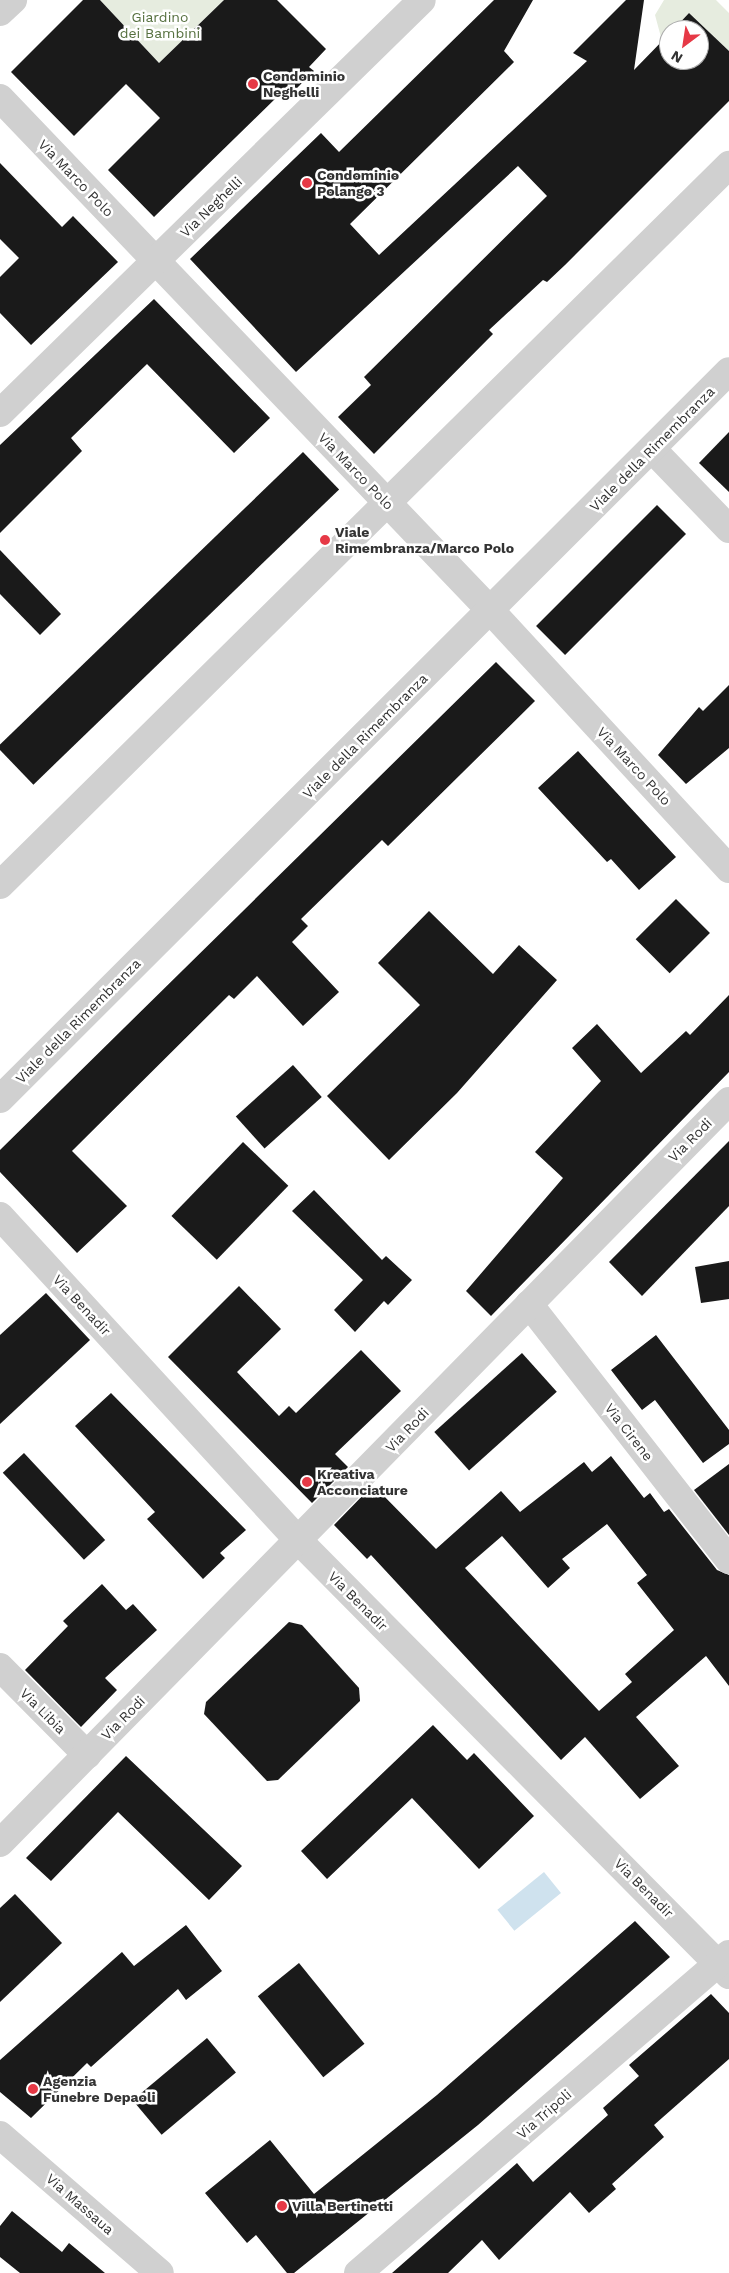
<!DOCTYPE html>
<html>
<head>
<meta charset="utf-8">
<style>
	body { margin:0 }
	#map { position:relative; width:729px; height:2273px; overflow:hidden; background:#fff; font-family:"Work Sans",sans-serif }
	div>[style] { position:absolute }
	.green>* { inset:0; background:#e6ecdf }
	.water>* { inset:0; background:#cfe2ee; transform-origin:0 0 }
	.building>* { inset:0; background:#1a1a1a; transform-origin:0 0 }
	.minor>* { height:28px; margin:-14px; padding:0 14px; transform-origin:14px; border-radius:14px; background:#d0d0d0 }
	.dots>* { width:14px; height:14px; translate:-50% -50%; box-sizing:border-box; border:2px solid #fff; border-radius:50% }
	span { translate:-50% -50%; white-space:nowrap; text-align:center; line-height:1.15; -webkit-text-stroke:5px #fff; paint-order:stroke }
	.park-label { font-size:14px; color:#56703f }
	.poi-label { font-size:14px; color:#333; font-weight:700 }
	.left { translate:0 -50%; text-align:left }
	.street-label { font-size:14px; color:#333 }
	.north { position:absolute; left:659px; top:20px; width:50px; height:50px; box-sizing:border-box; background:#fff; border:1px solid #adadad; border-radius:50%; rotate:211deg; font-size:14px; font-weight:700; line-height:20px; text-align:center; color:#333 }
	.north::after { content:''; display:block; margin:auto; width:18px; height:22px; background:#e63946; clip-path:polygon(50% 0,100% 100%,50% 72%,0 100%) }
</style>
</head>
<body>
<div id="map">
	<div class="green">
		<i style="clip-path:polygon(100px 0,224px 0,159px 63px)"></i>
		<i style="clip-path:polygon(664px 0,716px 0,729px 13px,729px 51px,689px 13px,662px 41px,655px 15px)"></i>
	</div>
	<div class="water">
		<i style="left:544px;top:1872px;width:27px;height:60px;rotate:51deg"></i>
	</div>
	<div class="building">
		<i style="clip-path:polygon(83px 0,100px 0,159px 63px,224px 0,277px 0,326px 49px,309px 67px,314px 71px,283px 102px,278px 96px,154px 217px,108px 170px,160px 118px,126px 84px,74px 136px,11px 72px)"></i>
		<i style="clip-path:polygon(494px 0,533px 0,504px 51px,514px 62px,350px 224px,379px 255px,587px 61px,573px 53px,626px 0,644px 0,634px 70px,669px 34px,669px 60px,699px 60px,699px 30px,673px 30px,689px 13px,729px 51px,729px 101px,565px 265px,547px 282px,543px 280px,489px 330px,493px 334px,374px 454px,338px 417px,371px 385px,364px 377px,547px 196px,518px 166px,296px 372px,190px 259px,321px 133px,339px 152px)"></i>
		<i style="clip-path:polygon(0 163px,62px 227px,73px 216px,118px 262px,31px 345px,0 313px,0 277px,19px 258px,0 239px)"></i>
		<i style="clip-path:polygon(154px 299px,270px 418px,234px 453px,147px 364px,71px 438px,82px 451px,0 533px,0 445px)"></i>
		<i style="clip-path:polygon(729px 432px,729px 492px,699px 463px)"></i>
		<i style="left:303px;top:452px;width:52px;height:425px;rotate:46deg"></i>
		<i style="left:657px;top:505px;width:41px;height:171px;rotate:45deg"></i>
		<i style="clip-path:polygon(0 550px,61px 614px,40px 635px,0 594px)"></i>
		<i style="clip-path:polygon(496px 662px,535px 701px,388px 846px,382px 840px,301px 919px,308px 926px,292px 942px,339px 992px,303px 1026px,257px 976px,234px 999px,229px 995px,72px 1151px,127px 1206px,77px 1253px,0 1172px,0 1150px)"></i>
		<i style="clip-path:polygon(729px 685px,729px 748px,686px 784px,658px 755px,699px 707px,703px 711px)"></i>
		<i style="clip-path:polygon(578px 751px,676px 857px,639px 890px,611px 859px,607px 862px,538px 788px)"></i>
		<i style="left:676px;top:899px;width:48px;height:57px;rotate:45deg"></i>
		<i style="clip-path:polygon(429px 911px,493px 974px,519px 945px,557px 980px,457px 1093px,389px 1160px,327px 1096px,420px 1005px,378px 963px)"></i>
		<i style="clip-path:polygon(729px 995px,729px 1072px,491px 1316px,466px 1291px,563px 1178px,535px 1152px,601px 1081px,572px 1048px,597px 1024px,641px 1073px,686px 1031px,690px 1035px)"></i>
		<i style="left:293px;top:1065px;width:43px;height:77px;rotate:48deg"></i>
		<i style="clip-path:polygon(729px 1141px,729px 1206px,642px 1296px,609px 1262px)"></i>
		<i style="left:243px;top:1142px;width:63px;height:103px;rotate:44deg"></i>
		<i style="clip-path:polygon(314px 1190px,382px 1260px,386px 1256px,412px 1280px,388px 1305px,384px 1301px,355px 1332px,334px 1310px,363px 1280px,292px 1211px)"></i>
		<i style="clip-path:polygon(729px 1261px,729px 1299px,701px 1303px,695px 1267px)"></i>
		<i style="clip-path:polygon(239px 1286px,281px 1329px,237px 1372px,279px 1416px,289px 1406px,296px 1413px,361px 1350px,401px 1391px,335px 1454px,348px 1467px,312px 1503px,168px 1357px)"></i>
		<i style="clip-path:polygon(46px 1293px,90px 1340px,0 1424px,0 1335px)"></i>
		<i style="clip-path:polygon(656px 1335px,729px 1430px,729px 1444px,703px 1463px,655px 1400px,642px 1410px,611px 1370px)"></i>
		<i style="left:522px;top:1353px;width:52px;height:118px;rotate:48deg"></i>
		<i style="clip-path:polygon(111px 1393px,246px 1530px,220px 1553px,225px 1558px,203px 1579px,147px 1519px,155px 1512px,75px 1426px)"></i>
		<i style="left:24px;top:1453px;width:119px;height:29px;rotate:47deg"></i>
		<i style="clip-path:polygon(evenodd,611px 1456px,644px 1498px,650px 1493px,664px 1512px,669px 1509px,717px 1570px,729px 1575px,729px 1686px,706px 1656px,636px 1717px,679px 1766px,640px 1799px,585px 1737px,561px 1760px,371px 1555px,367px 1559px,334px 1525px,369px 1489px,375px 1495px,379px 1491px,436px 1549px,501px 1491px,520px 1512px,584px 1462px,592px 1472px,611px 1456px,607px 1524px,647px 1575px,637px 1583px,674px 1630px,625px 1674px,632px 1682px,599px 1711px,465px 1568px,502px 1536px,548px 1588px,570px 1568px,562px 1559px,607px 1524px)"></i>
		<i style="clip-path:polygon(729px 1464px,729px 1535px,694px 1490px)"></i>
		<i style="clip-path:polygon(102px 1584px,126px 1610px,133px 1604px,157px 1630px,105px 1678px,117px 1690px,81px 1727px,25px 1670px,68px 1626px,63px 1621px)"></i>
		<i style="clip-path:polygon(289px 1622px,302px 1625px,359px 1688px,360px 1701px,278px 1780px,267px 1781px,204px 1714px,206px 1702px)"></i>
		<i style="clip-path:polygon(433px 1725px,467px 1760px,474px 1753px,534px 1816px,479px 1869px,412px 1798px,327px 1879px,301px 1851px)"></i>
		<i style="clip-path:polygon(126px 1756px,242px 1866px,209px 1900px,118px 1812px,51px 1881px,26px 1858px)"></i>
		<i style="clip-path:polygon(15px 1894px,62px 1943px,0 2002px,0 1908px)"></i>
		<i style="clip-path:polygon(635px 1921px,670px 1957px,478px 2125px,294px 2273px,287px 2273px,256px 2235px,247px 2243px,205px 2193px,270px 2140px,314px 2194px,437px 2095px)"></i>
		<i style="clip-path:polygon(186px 1925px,222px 1971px,186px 2000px,178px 1989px,91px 2067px,87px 2063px,31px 2118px,0 2092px,0 2060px,122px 1952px,134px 1966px)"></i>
		<i style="left:299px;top:1963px;width:104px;height:53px;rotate:51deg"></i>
		<i style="clip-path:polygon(711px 1994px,729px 2013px,729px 2059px,654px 2125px,664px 2137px,612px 2184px,616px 2189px,589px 2213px,570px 2192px,499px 2260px,482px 2240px,448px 2273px,392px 2273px,517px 2163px,533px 2182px,608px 2115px,603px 2108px,639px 2076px,629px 2065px)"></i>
		<i style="left:207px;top:2038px;width:45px;height:97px;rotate:50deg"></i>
		<i style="clip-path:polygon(12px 2211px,62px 2252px,69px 2243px,105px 2273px,20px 2273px,0 2257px,0 2226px)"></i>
	</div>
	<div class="minor">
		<i style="left:0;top:12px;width:18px;rotate:-43deg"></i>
		<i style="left:0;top:98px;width:710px;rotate:46.26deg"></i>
		<i style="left:491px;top:611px;width:351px;rotate:47.3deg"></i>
		<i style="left:0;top:413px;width:590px;rotate:-44.38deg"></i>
		<i style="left:652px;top:449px;width:111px;rotate:46.1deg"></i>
		<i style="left:0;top:885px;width:1025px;rotate:-44.64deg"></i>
		<i style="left:0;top:1099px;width:1030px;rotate:-44.96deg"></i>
		<i style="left:0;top:1216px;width:442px;rotate:47.4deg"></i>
		<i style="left:299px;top:1541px;width:611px;rotate:45.27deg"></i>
		<i style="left:529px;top:1304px;width:325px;rotate:52deg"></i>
		<i style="left:0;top:1667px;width:124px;rotate:45.3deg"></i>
		<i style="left:0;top:1843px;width:1040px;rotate:-45.51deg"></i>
		<i style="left:0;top:2135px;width:211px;rotate:40.8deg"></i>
		<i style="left:358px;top:2273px;width:489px;rotate:-40.7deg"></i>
	</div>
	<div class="dots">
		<i style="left:253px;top:84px;background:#e63946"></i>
		<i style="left:307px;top:183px;background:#e63946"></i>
		<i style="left:325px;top:540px;background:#e63946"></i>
		<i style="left:307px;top:1482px;background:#e63946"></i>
		<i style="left:33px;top:2089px;background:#e63946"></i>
		<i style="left:282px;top:2206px;background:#e63946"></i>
	</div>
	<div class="park-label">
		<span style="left:160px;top:25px">Giardino<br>dei Bambini</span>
	</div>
	<div class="poi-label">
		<span class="left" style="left:263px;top:84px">Condominio<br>Neghelli</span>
		<span class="left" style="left:317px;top:183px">Condominio<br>Polango 3</span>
		<span class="left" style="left:335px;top:540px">Viale<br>Rimembranza/Marco Polo</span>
		<span class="left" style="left:317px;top:1482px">Kreativa<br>Acconciature</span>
		<span class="left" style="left:43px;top:2089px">Agenzia<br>Funebre Depaoli</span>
		<span class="left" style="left:292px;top:2206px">Villa Bertinetti</span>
	</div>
	<div class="street-label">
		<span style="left:76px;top:178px;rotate:46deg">Via Marco Polo</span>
		<span style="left:211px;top:207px;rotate:-44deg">Via Neghelli</span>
		<span style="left:652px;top:449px;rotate:-45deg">Viale della Rimembranza</span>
		<span style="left:356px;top:471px;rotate:46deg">Via Marco Polo</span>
		<span style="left:365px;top:736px;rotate:-45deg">Viale della Rimembranza</span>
		<span style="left:634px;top:766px;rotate:47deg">Via Marco Polo</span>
		<span style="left:78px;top:1021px;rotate:-45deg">Viale della Rimembranza</span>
		<span style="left:690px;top:1140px;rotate:-45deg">Via Rodi</span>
		<span style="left:82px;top:1305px;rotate:47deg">Via Benadir</span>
		<span style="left:407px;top:1430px;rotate:-46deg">Via Rodi</span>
		<span style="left:629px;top:1432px;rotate:52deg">Via Cirene</span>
		<span style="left:358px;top:1601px;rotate:45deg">Via Benadir</span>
		<span style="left:43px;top:1711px;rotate:45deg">Via Libia</span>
		<span style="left:123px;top:1718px;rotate:-45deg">Via Rodi</span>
		<span style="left:644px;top:1888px;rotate:45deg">Via Benadir</span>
		<span style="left:544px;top:2114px;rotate:-41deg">Via Tripoli</span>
		<span style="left:80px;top:2204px;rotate:41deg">Via Massaua</span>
	</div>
	<div class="north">N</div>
</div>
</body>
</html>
